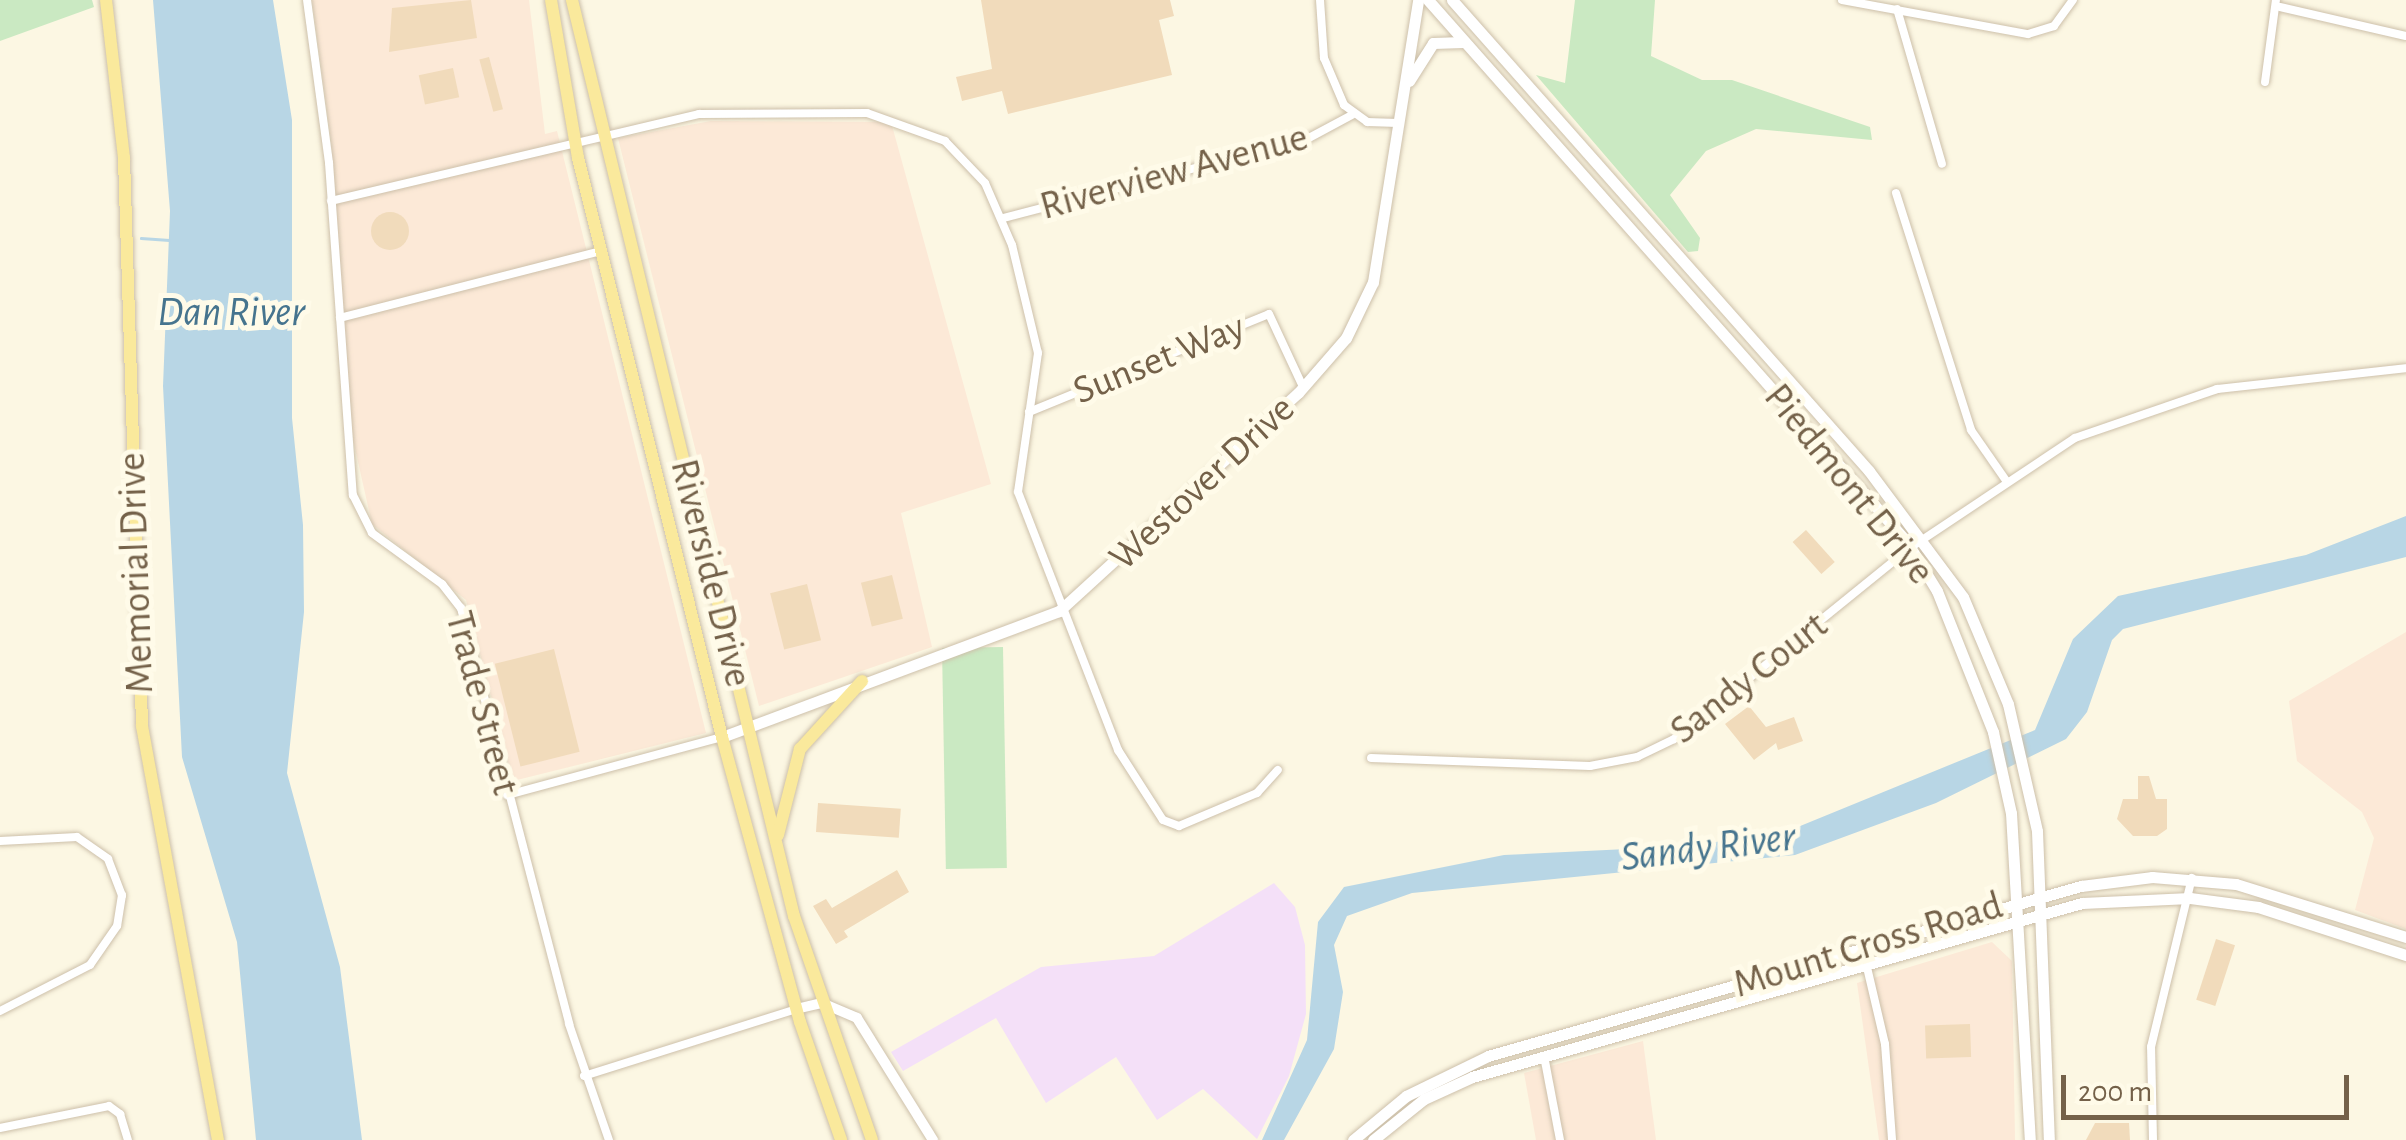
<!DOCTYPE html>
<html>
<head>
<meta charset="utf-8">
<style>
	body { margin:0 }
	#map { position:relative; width:2406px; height:1140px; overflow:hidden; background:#fcf7e3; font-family:"Alegreya Sans",sans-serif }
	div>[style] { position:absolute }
	.commercial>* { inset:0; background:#fce9d7 }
	.education>* { inset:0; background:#f4e0f8 }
	.green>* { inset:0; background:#cae9c2; transform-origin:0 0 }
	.water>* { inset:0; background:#b8d6e5 }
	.stream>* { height:2.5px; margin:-1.25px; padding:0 1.25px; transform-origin:1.25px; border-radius:1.25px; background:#b8d6e5 }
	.building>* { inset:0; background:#f1dbbb; transform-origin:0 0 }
	.round { border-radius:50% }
	.roads { filter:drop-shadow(0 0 2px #cdc0aa) drop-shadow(0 0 2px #cdc0aa) }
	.minor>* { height:8px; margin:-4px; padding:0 4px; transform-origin:4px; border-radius:4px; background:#fff }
	.tertiary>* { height:10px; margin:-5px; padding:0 5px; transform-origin:5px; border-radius:5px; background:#fff }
	.secondary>* { height:11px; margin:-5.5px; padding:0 5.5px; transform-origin:5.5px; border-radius:5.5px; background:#fff }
	.primary>* { height:12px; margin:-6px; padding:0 6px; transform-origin:6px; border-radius:6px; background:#fae99c }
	span { translate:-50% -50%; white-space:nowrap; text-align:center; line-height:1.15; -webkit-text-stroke:10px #fffbe9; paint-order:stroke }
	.street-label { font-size:40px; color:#746149 }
	.water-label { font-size:42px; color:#46748e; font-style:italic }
	.scale { position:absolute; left:2061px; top:1075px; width:288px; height:45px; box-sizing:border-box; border:5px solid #746149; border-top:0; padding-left:12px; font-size:30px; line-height:35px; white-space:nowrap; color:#746149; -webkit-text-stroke:8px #fffbe9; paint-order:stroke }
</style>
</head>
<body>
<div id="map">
	<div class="commercial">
		<i style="clip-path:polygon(312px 0,529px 0,545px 134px,557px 131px,706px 733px,513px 781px,466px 600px,372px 524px,350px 426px,331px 141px)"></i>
		<i style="clip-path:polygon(711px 121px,891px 122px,991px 484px,901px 513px,932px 647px,759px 706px,618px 138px)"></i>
		<i style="clip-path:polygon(2406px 632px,2406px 929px,2355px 910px,2374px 838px,2362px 812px,2297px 761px,2289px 701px)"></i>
		<i style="clip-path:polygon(1992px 942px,2012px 961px,2015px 1140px,1879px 1140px,1857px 983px)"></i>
		<i style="clip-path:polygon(1643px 1041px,1656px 1140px,1536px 1140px,1524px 1073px)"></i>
	</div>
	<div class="education">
		<i style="clip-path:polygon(1274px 883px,1295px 907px,1305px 945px,1306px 1014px,1289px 1076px,1257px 1139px,1203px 1089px,1157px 1120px,1116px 1057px,1046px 1103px,996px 1018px,903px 1071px,891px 1052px,1041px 967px,1154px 956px)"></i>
	</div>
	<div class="green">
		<i style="clip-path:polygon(0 0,92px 0,94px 7px,0 41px)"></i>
		<i style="clip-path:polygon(1575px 0,1655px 0,1651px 56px,1702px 80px,1732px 80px,1870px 127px,1872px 140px,1756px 129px,1706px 151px,1670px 195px,1700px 238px,1698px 251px,1688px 252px,1536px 75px,1565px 83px)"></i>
		<i style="left:1003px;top:647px;width:221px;height:61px;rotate:89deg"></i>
	</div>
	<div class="water">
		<i style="clip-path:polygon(153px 0,273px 0,292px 120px,292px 418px,303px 525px,304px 612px,287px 773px,340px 967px,362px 1140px,256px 1140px,237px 942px,182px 757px,163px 386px,170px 211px)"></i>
		<i style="clip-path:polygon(2406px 516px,2406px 557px,2123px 629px,2112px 640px,2087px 712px,2066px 739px,1936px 803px,1795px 855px,1412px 893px,1347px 916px,1334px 945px,1343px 992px,1334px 1049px,1284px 1140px,1262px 1140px,1307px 1040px,1318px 922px,1344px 887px,1504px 855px,1689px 846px,1788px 831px,2035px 730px,2073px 639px,2118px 596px,2306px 555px)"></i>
	</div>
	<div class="stream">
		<i style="left:141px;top:238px;width:28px;rotate:4deg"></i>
	</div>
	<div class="building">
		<i style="clip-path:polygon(471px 0,477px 38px,389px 52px,392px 8px)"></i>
		<i style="clip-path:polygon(981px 0,1170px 0,1174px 16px,1159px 20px,1172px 75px,1008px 114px,1002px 91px,962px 101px,956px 77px,992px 69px)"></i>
		<i style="left:489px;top:57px;width:54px;height:10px;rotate:75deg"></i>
		<i style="left:453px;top:68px;width:30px;height:35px;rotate:78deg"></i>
		<i class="round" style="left:371px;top:212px;width:38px;height:38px"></i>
		<i style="left:1806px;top:530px;width:43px;height:18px;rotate:48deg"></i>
		<i style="left:892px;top:575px;width:45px;height:32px;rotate:76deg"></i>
		<i style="left:807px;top:584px;width:58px;height:38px;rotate:76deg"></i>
		<i style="left:554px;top:649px;width:106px;height:61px;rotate:76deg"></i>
		<i style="clip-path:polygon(1749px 706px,1766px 727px,1794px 717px,1803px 741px,1778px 750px,1776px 743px,1754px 760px,1725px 724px)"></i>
		<i style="clip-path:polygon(2138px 776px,2149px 776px,2156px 799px,2167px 799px,2167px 829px,2157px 836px,2133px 836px,2117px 819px,2123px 799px,2138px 799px)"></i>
		<i style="left:818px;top:803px;width:83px;height:29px;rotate:4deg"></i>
		<i style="clip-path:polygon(897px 870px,909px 892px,844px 931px,848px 937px,836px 944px,813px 906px,826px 899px,832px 908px)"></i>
		<i style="left:2216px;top:939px;width:20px;height:64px;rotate:18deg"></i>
		<i style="left:1970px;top:1024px;width:33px;height:45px;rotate:88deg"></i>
		<i style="clip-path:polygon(2095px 1123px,2129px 1123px,2130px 1140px,2086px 1140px)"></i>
	</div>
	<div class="roads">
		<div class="minor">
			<i style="left:307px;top:0;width:164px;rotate:82.3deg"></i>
			<i style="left:329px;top:163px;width:333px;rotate:85.9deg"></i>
			<i style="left:353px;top:495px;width:42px;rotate:63.4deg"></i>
			<i style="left:372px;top:533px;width:87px;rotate:36.1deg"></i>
			<i style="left:442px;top:584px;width:31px;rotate:52deg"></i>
			<i style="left:461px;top:608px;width:430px;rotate:75.4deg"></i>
			<i style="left:569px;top:1024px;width:123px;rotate:71deg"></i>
			<i style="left:1320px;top:0;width:58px;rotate:86.1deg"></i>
			<i style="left:1324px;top:58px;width:51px;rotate:66.9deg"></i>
			<i style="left:1344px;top:105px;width:29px;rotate:36deg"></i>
			<i style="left:1367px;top:122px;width:31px;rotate:2deg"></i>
			<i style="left:1842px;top:0;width:189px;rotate:10.4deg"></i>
			<i style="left:2028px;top:34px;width:27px;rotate:-17deg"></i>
			<i style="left:2054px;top:26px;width:32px;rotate:-54deg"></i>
			<i style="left:2280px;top:7px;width:129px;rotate:13deg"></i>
			<i style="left:1897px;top:9px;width:161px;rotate:73.8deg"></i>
			<i style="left:2265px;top:82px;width:83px;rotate:-82.4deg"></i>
			<i style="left:1896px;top:193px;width:249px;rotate:72.4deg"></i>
			<i style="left:1971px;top:430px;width:63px;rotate:55.3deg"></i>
			<i style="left:331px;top:201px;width:378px;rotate:-13.3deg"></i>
			<i style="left:699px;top:114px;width:168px;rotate:-0.3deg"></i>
			<i style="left:867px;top:113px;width:83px;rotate:19.7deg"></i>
			<i style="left:945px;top:141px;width:58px;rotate:46.4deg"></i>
			<i style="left:985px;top:183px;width:68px;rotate:66.5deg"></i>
			<i style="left:1012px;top:245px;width:111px;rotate:76.5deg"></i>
			<i style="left:1038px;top:353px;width:140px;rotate:98.2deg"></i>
			<i style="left:1018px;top:492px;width:277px;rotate:68.8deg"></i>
			<i style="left:1118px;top:750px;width:83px;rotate:57.3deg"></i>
			<i style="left:1163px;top:820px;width:17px;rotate:21deg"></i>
			<i style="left:1179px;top:826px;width:85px;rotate:-22.9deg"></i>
			<i style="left:1257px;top:793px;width:31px;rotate:-48deg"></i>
			<i style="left:1003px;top:218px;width:314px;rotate:-14.6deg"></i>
			<i style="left:1307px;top:139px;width:51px;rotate:-28.1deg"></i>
			<i style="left:340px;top:318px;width:269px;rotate:-14.4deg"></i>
			<i style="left:1029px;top:412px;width:259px;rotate:-22.2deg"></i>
			<i style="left:1269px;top:314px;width:81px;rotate:65deg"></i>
			<i style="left:1371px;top:758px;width:219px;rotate:2.1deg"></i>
			<i style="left:1590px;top:766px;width:48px;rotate:-10.8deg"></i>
			<i style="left:1637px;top:757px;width:41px;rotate:-25.9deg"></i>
			<i style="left:1674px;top:739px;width:304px;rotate:-39deg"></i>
			<i style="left:1910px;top:548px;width:198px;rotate:-33.7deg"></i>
			<i style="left:2075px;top:438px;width:150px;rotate:-19deg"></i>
			<i style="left:2217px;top:389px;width:190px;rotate:-6.3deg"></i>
			<i style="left:507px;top:795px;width:223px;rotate:-15.1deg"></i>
			<i style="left:0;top:841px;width:77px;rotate:-3deg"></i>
			<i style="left:77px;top:837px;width:38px;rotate:35deg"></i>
			<i style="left:108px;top:859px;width:39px;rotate:69deg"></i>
			<i style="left:122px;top:895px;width:31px;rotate:99deg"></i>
			<i style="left:117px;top:926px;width:47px;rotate:124.7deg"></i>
			<i style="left:90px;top:965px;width:101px;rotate:152.9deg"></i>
			<i style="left:1866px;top:963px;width:83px;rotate:76.8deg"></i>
			<i style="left:1885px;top:1044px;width:96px;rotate:85.8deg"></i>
			<i style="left:1544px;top:1056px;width:86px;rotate:79.2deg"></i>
			<i style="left:584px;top:1076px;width:222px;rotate:-17.5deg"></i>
			<i style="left:0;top:1128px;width:111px;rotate:-11.4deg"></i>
			<i style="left:109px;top:1106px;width:14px;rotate:36deg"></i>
			<i style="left:120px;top:1114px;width:27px;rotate:73deg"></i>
			<i style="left:2153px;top:1140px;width:93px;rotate:-91.2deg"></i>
			<i style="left:2151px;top:1047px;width:174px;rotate:-76.4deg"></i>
		</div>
		<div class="tertiary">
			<i style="left:796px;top:1009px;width:27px;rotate:-13deg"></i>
			<i style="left:822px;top:1003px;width:38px;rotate:23deg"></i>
			<i style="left:857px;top:1018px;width:144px;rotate:58.1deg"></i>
		</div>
		<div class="secondary">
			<i style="left:1428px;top:0;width:723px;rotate:48.53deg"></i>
			<i style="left:1907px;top:542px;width:57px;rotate:58.5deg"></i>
			<i style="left:1937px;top:591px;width:152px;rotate:68.3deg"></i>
			<i style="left:1993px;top:732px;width:83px;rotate:77.5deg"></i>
			<i style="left:2011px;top:813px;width:328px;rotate:86.7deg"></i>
			<i style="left:1452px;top:0;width:629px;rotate:48.48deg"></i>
			<i style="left:1869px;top:471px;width:157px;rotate:53.3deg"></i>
			<i style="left:1963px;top:597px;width:116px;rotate:67.2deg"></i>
			<i style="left:2008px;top:704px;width:130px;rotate:77.1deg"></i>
			<i style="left:2037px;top:831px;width:309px;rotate:87.8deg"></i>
			<i style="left:1409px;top:81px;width:45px;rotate:-57.7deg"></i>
			<i style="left:1433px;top:43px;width:30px;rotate:-2deg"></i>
			<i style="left:722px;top:737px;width:360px;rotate:-20.5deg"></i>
			<i style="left:1059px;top:611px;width:323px;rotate:-42.4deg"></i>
			<i style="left:1298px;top:393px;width:73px;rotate:-48.9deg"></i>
			<i style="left:1346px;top:338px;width:62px;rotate:-64.3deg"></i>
			<i style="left:1373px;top:282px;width:286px;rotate:-80.9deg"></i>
			<i style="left:1353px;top:1140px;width:69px;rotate:-39.7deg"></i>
			<i style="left:1406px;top:1096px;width:91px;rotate:-26deg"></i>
			<i style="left:1488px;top:1056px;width:617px;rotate:-16deg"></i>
			<i style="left:2081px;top:886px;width:72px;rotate:-7.2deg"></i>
			<i style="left:2152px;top:877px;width:84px;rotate:4.8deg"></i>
			<i style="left:2236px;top:884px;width:178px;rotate:17.3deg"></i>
			<i style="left:1373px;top:1140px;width:65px;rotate:-38.8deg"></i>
			<i style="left:1424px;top:1099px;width:53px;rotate:-24.6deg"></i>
			<i style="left:1472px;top:1077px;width:634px;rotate:-15.92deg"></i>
			<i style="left:2082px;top:903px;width:108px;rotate:-2.7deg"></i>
			<i style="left:2190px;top:898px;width:69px;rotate:7.5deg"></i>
			<i style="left:2258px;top:907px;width:156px;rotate:18deg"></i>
		</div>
		<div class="primary">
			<i style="left:106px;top:0;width:159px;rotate:83.5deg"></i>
			<i style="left:124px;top:158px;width:568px;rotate:88.18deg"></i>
			<i style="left:142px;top:726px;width:421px;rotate:79.6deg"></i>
			<i style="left:551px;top:0;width:160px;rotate:80.3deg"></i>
			<i style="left:578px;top:158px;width:597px;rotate:76.03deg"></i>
			<i style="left:722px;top:737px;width:295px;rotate:74.7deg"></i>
			<i style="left:800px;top:1022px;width:125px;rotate:70.8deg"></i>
			<i style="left:572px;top:0;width:943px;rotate:76.38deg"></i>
			<i style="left:794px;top:916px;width:237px;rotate:70.8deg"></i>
			<i style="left:778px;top:835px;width:89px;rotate:-75.7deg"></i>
			<i style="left:800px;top:749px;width:92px;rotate:-47.6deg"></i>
		</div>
	</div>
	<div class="street-label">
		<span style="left:1174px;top:172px;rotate:-15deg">Riverview Avenue</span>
		<span style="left:1159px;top:359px;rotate:-22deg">Sunset Way</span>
		<span style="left:1202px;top:483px;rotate:-43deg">Westover Drive</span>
		<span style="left:1849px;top:484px;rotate:51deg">Piedmont Drive</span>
		<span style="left:136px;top:573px;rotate:-92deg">Memorial Drive</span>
		<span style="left:711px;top:573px;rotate:76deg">Riverside Drive</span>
		<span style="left:1749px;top:678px;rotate:-38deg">Sandy Court</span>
		<span style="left:482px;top:703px;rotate:75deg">Trade Street</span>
		<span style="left:1868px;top:945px;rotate:-17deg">Mount Cross Road</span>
	</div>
	<div class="water-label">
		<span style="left:231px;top:312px">Dan River</span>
		<span style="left:1708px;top:847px;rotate:-7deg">Sandy River</span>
	</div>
	<div class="scale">200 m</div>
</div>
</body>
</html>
